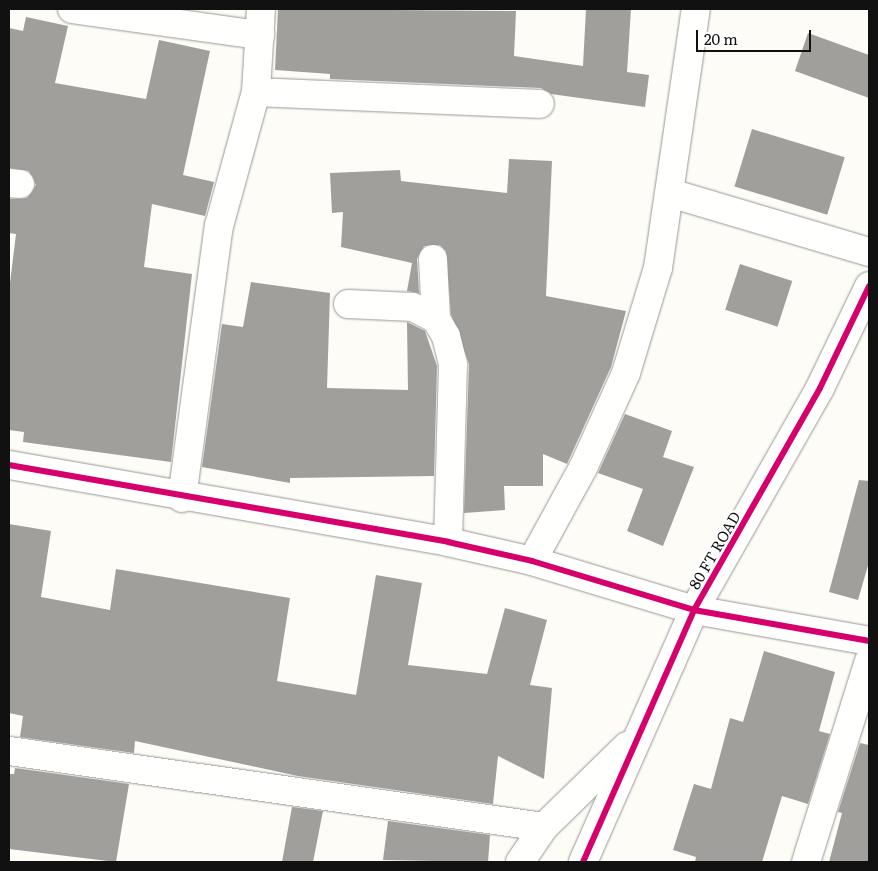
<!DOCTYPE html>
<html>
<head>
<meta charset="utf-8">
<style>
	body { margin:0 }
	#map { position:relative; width:878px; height:871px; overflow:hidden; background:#fdfcf7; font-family:Literata,serif }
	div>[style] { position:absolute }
	.building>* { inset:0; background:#a19f9c; transform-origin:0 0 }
	.roads { filter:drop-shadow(0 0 1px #979795) drop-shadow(0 0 1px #979795) }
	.minor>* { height:28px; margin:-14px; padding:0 14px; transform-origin:14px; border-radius:14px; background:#fffffe }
	.tertiary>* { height:28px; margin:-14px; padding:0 14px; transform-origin:14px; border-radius:14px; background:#fffffe }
	.cycleway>* { height:6px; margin:-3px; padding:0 3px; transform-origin:3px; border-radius:3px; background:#d6006c }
	span { translate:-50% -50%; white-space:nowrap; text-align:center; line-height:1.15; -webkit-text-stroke:5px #fff; paint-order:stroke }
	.street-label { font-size:15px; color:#111 }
	.frame { position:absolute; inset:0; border:10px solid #111; pointer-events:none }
	.scale { position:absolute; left:696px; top:30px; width:115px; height:22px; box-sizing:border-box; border:2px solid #111; border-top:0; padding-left:6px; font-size:15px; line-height:18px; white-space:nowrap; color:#111; -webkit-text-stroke:4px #fff; paint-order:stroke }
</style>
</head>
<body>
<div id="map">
	<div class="building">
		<i style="clip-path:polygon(278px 9px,516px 11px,514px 56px,583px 66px,586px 9px,631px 9px,627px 72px,649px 75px,645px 107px,551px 94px,541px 88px,330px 79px,330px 74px,275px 70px)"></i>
		<i style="clip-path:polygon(26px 17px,68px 26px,55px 83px,146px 99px,159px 40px,210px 51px,183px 175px,214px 182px,205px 216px,152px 204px,144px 267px,192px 274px,171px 462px,23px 442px,24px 432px,9px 430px,9px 291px,16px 234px,9px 233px,9px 199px,27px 198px,36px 185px,29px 171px,9px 168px,9px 28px,23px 31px)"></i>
		<i style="clip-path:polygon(808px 33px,869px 55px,869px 98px,795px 71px)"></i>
		<i style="left:752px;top:129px;width:97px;height:60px;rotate:17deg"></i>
		<i style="clip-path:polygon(509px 159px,552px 161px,546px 296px,626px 311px,611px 367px,567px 464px,543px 454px,543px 486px,504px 486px,505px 510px,464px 513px,469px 364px,451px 314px,446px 251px,440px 245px,424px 246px,417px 259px,419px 293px,407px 291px,412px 263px,341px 247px,343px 212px,332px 213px,330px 173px,400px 170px,401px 181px,507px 193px)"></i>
		<i style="left:740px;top:264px;width:55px;height:48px;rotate:18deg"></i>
		<i style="clip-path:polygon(251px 282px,330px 293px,327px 388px,408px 390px,407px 322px,425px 331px,437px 366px,434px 476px,290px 478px,290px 483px,202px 467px,222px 324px,243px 327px)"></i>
		<i style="clip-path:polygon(625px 414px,672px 431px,663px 457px,694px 467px,663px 546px,627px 531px,643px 489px,598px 473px)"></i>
		<i style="clip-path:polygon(859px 480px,869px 481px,869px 562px,858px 600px,829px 592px)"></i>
		<i style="clip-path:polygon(9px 524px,51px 531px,41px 597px,110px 610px,116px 569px,290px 598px,277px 681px,356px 695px,376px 575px,422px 583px,408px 665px,487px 674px,505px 608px,547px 620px,530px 685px,552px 688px,544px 779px,498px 756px,493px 804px,298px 776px,135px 741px,134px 753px,20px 737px,23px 716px,9px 713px)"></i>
		<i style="clip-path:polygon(764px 651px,835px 672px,819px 731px,830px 734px,808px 804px,782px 796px,762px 862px,695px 862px,696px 857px,673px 850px,694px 784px,711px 789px,730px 718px,743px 722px)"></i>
		<i style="clip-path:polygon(860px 743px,869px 745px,869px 862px,829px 862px,842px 813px,838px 812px)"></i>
		<i style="clip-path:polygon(15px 768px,129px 784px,116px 862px,9px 849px,9px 774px,14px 774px)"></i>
		<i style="clip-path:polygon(292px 807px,323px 811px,313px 862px,282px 862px)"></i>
		<i style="clip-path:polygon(388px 821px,490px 835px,488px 862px,383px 860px)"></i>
	</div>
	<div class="roads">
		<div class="minor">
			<i style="left:72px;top:9px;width:190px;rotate:7.9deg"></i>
			<i style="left:256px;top:92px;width:284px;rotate:2.4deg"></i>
			<i style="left:9px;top:183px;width:11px;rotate:5deg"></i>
			<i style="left:670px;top:193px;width:208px;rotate:16.5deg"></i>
			<i style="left:433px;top:259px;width:60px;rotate:87.1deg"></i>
			<i style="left:348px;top:304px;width:65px;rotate:2.6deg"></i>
			<i style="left:413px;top:307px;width:26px;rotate:28deg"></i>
			<i style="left:436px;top:319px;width:20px;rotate:60deg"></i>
			<i style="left:446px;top:336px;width:29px;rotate:76deg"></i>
			<i style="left:453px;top:364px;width:178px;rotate:91.6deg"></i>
			<i style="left:9px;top:465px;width:446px;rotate:9.9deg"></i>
			<i style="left:448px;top:542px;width:86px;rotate:12.7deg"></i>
			<i style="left:532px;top:561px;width:169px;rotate:16.8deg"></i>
			<i style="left:694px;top:610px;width:178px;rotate:10deg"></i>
			<i style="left:182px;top:498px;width:275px;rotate:-82.3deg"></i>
			<i style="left:219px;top:226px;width:139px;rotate:-74.6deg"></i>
			<i style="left:256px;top:92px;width:83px;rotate:-86.6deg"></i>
			<i style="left:532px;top:561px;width:106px;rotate:-61.3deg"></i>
			<i style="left:583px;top:468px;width:104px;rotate:-65.6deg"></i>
			<i style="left:626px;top:373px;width:110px;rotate:-73.1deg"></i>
			<i style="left:658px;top:268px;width:262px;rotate:-81.7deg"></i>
			<i style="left:9px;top:751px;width:540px;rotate:8.09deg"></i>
			<i style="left:806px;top:862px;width:211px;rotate:-72.6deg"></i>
		</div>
		<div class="tertiary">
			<i style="left:520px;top:862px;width:42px;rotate:-55.6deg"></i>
			<i style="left:544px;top:827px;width:116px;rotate:-44.3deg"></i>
			<i style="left:583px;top:862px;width:275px;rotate:-66.2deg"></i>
			<i style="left:694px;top:610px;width:255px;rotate:-60.4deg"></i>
			<i style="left:820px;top:388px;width:113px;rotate:-64.3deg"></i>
		</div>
	</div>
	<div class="cycleway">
		<i style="left:9px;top:465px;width:446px;rotate:9.9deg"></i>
		<i style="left:448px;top:542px;width:86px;rotate:12.7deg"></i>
		<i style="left:532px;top:561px;width:169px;rotate:16.8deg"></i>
		<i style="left:694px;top:610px;width:178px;rotate:10deg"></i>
		<i style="left:583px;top:862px;width:275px;rotate:-66.2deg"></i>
		<i style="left:694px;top:610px;width:255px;rotate:-60.4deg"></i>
		<i style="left:820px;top:388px;width:113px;rotate:-64.3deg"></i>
	</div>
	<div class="street-label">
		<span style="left:714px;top:550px;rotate:-60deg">80 FT ROAD</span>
	</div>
	<div class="frame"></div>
	<div class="scale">20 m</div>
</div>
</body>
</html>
